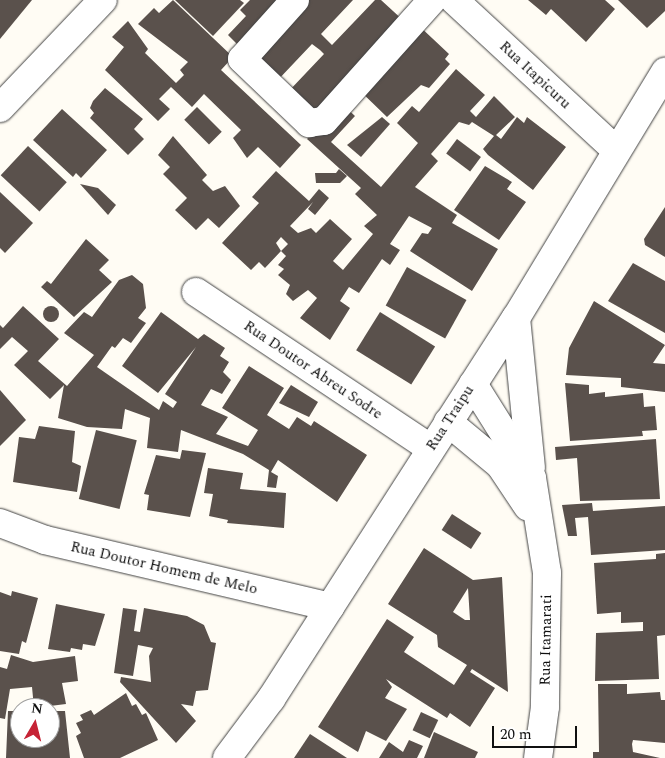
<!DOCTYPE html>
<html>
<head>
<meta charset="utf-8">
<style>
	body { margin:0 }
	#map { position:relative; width:665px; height:758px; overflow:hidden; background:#fffcf4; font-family:Spectral,serif }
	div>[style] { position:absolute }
	.building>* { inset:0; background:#5a514c; transform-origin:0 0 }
	.round { border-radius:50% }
	.roads { filter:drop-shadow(0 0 1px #434343) drop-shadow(0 0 1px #434343) }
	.minor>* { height:28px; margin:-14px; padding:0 14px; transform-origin:14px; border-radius:14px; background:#fff }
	span { translate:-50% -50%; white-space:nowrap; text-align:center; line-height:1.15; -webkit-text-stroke:5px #fff; paint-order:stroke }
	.street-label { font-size:15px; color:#101010 }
	.north { position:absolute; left:10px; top:698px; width:50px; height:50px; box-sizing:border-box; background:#fff; border:1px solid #9f9f9f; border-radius:50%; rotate:8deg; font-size:14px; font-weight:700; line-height:20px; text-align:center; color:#101010 }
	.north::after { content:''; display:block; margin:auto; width:18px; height:22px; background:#c62335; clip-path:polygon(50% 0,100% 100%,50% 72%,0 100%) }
	.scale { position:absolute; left:492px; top:726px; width:85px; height:22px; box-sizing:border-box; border:2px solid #101010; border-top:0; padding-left:6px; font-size:15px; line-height:18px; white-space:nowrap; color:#101010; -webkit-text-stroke:4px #fff; paint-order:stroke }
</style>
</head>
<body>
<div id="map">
	<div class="building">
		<i style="clip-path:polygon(0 0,32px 0,0 39px)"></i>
		<i style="clip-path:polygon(173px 0,233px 57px,221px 70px,301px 145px,280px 168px,258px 147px,247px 158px,233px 138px,241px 130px,204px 94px,192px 107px,171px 87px,159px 99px,170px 109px,158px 121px,105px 70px,124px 47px,112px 37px,128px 21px,148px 49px,145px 53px,176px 83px,184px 75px,180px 70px,188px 62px,138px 24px,154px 8px,159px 13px)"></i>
		<i style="clip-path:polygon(175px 0,240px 0,244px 3px,213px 36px)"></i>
		<i style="clip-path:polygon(250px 0,283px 0,241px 48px,228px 35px,246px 16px,240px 10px)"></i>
		<i style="clip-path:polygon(302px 0,353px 0,321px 34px,332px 45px,375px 0,381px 0,405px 22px,314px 119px,287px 93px,324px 54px,320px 50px,312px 44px,276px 82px,248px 57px)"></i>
		<i style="clip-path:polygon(528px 0,605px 0,615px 9px,586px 42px,551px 9px,546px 15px)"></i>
		<i style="clip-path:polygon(618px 0,665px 0,665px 11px,647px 28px)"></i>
		<i style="clip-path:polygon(416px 23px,449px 54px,445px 59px,450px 64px,429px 88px,421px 85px,387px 117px,356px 87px)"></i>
		<i style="clip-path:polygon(456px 69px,485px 95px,470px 111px,476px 117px,494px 96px,515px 117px,496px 135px,501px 139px,517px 117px,524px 123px,527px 117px,566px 147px,533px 190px,488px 155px,483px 149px,494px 136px,472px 122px,469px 125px,459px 122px,431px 154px,438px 161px,415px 187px,457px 215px,452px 223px,498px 249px,472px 291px,410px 251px,422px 233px,428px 234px,432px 228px,409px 216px,390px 244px,400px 250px,390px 265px,382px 259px,359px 293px,349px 287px,340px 301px,350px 308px,330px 340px,300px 318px,317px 298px,308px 290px,293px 301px,286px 294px,290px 285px,278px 275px,284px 269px,278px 265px,286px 256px,281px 251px,288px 244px,281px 237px,276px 243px,281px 251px,265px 268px,259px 262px,251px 270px,222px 243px,259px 203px,252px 197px,276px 171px,309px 201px,319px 189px,329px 198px,315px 215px,308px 209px,313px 202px,290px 226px,298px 233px,311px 228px,316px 233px,330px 219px,352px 239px,333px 261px,343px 270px,373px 234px,364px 226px,377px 215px,355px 194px,361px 188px,307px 139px,341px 103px,355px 116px,331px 142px,381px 187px,418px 143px,397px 123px,412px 106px,419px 112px)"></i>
		<i style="clip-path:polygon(105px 88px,143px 119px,134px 129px,144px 139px,128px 155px,90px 118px,94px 113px,90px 108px,93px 101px)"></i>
		<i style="left:197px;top:107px;width:35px;height:18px;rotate:45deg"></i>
		<i style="clip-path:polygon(62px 109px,107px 150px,81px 178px,76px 173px,73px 177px,33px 140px)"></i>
		<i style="clip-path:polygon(382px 117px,390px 124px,361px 157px,347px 145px)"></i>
		<i style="clip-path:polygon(173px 136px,207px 175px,202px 180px,213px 191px,225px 186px,240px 206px,219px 228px,208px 218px,196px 230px,175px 210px,187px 198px,163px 174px,170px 167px,158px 155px)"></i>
		<i style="left:457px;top:139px;width:30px;height:18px;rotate:37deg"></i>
		<i style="left:28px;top:146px;width:53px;height:40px;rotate:43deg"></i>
		<i style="clip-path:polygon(485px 166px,512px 182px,507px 189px,526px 202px,499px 240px,454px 210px)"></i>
		<i style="clip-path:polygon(339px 169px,347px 176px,340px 183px,316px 183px,315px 173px,336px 173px)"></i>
		<i style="clip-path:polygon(80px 184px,98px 188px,116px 205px,108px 215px)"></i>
		<i style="clip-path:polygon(0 192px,33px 223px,5px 253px,0 248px)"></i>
		<i style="clip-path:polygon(665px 207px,665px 257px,645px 245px,644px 239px)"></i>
		<i style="clip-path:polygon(86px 239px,109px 260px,99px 270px,112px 282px,74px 317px,41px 287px,47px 281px,51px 284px)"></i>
		<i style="clip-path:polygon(633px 263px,665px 281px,665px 333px,608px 301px)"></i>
		<i style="left:407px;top:267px;width:68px;height:44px;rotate:29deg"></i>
		<i style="clip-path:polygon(132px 275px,143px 284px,146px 308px,138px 318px,146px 323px,131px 343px,123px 338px,115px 348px,112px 346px,97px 367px,159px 410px,163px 401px,173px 408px,177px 402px,165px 394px,196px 347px,158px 393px,122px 366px,161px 312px,198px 339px,204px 334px,225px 348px,220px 356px,229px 362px,223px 372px,231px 380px,222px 394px,211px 389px,201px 405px,228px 417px,216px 434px,248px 446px,258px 430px,222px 408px,249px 366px,284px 388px,267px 415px,289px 429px,297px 417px,311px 426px,314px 421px,367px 455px,337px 502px,278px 460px,271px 472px,278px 476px,276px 488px,267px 487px,269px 470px,243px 454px,181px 430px,178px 452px,147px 448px,150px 418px,125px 409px,122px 429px,87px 427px,58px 418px,64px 385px,50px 399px,14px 365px,28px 351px,12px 337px,0 349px,0 325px,3px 328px,23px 306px,59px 339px,38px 361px,67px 386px,94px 355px,64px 333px,84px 312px,92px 317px,119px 280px)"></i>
		<i style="clip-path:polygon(594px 301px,665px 345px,653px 363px,665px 364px,665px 392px,621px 387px,621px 378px,566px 375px,569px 348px)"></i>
		<i class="round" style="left:43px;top:306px;width:16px;height:16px"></i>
		<i style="left:380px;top:312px;width:65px;height:45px;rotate:32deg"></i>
		<i style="clip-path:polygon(565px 383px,589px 385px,589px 394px,605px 392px,605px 397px,643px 393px,644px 407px,655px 406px,657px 430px,642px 431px,643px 436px,570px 441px)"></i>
		<i style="clip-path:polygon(291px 385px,318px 402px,309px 417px,279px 403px)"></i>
		<i style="clip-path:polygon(0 390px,26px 420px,0 446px)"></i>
		<i style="clip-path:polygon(39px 426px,75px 431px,72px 462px,81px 466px,77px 492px,13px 482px,19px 437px,35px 439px)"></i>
		<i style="left:96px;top:430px;width:42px;height:71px;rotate:14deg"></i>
		<i style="clip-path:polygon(656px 439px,660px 499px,580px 501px,577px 458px,556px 460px,555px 447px)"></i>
		<i style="clip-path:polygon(182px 450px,206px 453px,190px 517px,147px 510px,149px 495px,144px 494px,156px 455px,180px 459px)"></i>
		<i style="clip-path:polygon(208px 468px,243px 473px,240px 489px,286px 493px,284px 528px,227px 523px,228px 520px,209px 516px,213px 494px,204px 493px)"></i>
		<i style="clip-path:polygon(592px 503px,593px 511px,665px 506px,665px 550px,591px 555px,588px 517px,575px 518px,577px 536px,568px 536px,562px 505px)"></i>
		<i style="left:452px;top:514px;width:35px;height:19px;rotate:33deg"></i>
		<i style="clip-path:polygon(evenodd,424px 548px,473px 580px,502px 577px,508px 692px,472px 669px,470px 672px,495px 688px,470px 727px,450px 713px,447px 718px,386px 679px,392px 687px,385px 698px,407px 709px,386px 741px,366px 731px,358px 752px,318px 727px,387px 619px,414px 637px,404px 652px,454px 685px,467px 665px,438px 647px,437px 635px,388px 604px,424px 548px,468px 588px,470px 620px,465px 620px,453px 612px,468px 588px)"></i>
		<i style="clip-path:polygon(665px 553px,665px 635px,657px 636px,659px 679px,595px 681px,596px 633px,643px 631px,643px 622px,621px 623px,621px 612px,597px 614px,594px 563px,656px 559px,656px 554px)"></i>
		<i style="clip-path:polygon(12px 591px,38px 598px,26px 643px,22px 641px,19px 654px,0 651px,0 592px,11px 596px)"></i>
		<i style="clip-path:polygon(56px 604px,105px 614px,95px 646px,83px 644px,82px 650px,71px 648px,70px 652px,48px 649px)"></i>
		<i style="clip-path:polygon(123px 608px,137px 610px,134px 631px,140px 632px,144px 608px,187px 616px,204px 625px,211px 642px,216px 643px,208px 690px,196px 691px,193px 706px,181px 704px,196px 721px,176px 743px,120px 682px,121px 677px,151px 682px,149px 656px,153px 648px,138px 645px,133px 676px,114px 673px)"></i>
		<i style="clip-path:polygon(11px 655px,33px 662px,75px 656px,78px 681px,62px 683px,66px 704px,34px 708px,32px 687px,10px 689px,5px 719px,0 718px,0 667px,7px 669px)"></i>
		<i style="clip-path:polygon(598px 684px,627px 684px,627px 694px,660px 692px,661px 700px,665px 700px,665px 743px,633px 740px,632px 744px,633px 752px,660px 758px,593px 758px,593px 752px,599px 752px)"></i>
		<i style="clip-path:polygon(126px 693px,132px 706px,136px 704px,142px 715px,146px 713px,158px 740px,120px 758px,84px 758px,76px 736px,81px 733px,76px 723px,83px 720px,80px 715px,91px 710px,94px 715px)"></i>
		<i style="clip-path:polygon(8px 711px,20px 711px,20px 738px,50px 738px,50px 711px,65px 711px,70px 758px,6px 758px)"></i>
		<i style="left:421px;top:712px;width:19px;height:20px;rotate:25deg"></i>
		<i style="clip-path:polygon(434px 732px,478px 752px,475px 758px,424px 758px)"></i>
		<i style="clip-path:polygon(310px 734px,347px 758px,294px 758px)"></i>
		<i style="clip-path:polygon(409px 740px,423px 746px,417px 758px,379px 758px,389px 742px,403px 752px)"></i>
	</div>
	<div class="roads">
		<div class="minor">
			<i style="left:295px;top:0;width:79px;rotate:131.9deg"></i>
			<i style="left:242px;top:59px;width:93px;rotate:43.7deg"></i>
			<i style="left:309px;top:123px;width:15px;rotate:-8deg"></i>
			<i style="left:324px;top:121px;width:162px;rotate:-48.2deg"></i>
			<i style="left:454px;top:0;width:221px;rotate:42.8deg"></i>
			<i style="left:0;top:108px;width:149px;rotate:-46.4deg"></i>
			<i style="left:196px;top:292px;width:281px;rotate:33.7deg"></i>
			<i style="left:516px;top:318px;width:150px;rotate:84.3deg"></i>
			<i style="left:473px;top:384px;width:111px;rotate:57.9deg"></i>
			<i style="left:532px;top:478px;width:96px;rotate:81deg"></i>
			<i style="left:547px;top:573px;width:134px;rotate:90.9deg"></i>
			<i style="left:545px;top:707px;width:51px;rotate:97.8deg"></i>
			<i style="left:448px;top:422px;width:67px;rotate:39.6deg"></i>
			<i style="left:500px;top:465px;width:50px;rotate:56.3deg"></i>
			<i style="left:0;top:523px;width:48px;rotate:20.7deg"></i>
			<i style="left:45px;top:540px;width:293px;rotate:13.2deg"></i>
			<i style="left:227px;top:758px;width:74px;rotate:-53.3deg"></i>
			<i style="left:271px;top:699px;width:453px;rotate:-57.3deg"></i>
			<i style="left:516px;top:318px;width:288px;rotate:-58.8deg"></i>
		</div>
	</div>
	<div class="street-label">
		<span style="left:535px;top:75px;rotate:43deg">Rua Itapicuru</span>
		<span style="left:313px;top:370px;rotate:34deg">Rua Doutor Abreu Sodre</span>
		<span style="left:450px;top:418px;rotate:-57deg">Rua Traipu</span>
		<span style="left:164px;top:568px;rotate:13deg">Rua Doutor Homem de Melo</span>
		<span style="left:546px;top:640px;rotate:-89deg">Rua Itamarati</span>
	</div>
	<div class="north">N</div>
	<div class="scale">20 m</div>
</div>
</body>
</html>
